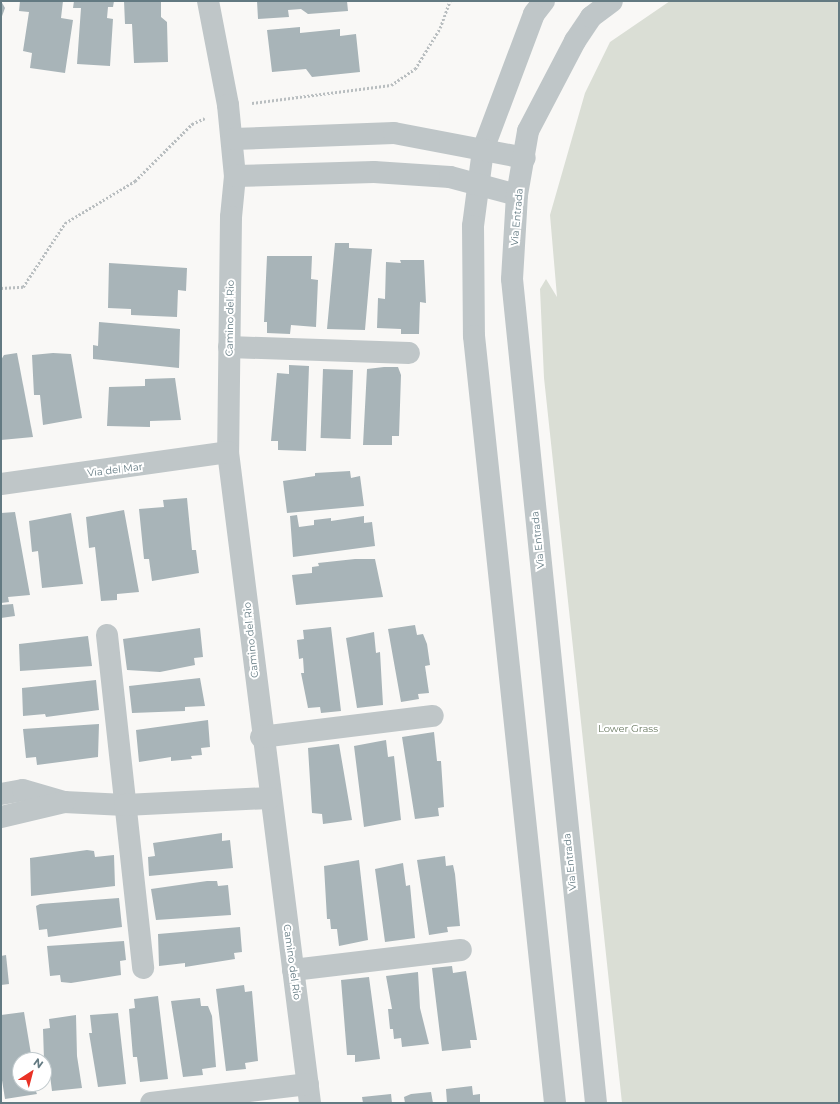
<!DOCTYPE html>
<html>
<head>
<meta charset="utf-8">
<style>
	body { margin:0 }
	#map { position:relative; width:840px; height:1104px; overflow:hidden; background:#f9f8f6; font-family:Montserrat,sans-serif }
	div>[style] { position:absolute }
	.green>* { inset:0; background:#daded5 }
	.building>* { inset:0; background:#a8b4b8; transform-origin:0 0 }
	.path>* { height:2.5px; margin-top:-1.25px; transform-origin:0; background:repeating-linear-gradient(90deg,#b9bec0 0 2px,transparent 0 4px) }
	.minor>* { height:22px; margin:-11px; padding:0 11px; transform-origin:11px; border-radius:11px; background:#bfc6c8 }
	span { translate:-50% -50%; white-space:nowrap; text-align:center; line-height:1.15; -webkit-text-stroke:4px #fff; paint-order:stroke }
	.street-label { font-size:10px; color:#637a82 }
	.park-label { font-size:10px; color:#6a7a62 }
	.frame { position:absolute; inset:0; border:2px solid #637a82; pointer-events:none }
	.north { position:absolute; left:12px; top:1052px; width:40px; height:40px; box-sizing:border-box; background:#fff; border:1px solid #c1cacd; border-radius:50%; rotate:36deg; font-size:11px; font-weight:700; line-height:16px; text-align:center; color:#637a82 }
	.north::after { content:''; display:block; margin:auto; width:14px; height:18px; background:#e93226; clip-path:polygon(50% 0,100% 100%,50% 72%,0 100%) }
</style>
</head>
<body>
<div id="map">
	<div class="green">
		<i style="clip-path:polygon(670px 1px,839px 1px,839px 1103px,622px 1103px,544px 378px,540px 289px,546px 279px,557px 297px,550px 215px,585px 93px,610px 42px)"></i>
	</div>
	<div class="building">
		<i style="clip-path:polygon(1px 1px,5px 8px,1px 19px)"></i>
		<i style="clip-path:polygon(20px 1px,63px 1px,61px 18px,73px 20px,65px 73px,30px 68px,32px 53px,23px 51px,29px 12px,19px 11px)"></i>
		<i style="clip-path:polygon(74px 1px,114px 1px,113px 7px,108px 7px,107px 18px,113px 19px,110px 66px,77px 64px,81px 8px,73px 8px)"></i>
		<i style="clip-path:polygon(124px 1px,161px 1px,161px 17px,167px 22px,168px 62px,134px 63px,132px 24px,125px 24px)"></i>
		<i style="clip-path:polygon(257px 1px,347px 1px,348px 11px,308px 14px,301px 9px,288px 10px,289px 17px,258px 19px)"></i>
		<i style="clip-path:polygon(300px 27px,300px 33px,340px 29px,340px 36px,356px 34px,360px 72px,312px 77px,306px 69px,272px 72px,267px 30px)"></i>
		<i style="clip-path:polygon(335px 243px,349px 243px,349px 248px,372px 249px,365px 330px,327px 329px)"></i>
		<i style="clip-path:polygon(267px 256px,312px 256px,311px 279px,318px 280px,316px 327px,291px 325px,290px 334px,267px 333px,267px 322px,264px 322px)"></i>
		<i style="clip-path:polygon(400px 260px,424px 260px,426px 303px,420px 302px,419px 334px,401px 334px,401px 329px,377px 328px,378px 298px,385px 299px,386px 262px,401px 263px)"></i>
		<i style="clip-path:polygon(109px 263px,187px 268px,186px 291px,178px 290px,177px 317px,131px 315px,131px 309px,108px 308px)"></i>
		<i style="clip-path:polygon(99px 322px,180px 329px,179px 368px,93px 359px,93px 345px,98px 346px)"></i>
		<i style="clip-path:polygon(17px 353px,33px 437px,1px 440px,1px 360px,4px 355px)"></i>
		<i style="clip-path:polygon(53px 353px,71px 354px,82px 418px,43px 425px,40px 395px,34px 395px,32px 355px)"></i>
		<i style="clip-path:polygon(289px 365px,309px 366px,306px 451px,278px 450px,278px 441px,271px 441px,277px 373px,289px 374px)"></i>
		<i style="clip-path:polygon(384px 367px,398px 367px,401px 375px,399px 436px,392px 436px,392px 445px,363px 445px,367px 369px)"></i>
		<i style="left:323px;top:369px;width:30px;height:69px;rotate:2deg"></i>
		<i style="clip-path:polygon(175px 378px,181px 420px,150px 421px,150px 427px,107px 426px,109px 387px,145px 386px,145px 379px)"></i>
		<i style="clip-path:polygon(350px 471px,351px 478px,360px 476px,364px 506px,287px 513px,283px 481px,315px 476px,315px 473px)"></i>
		<i style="clip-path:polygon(187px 498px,192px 550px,196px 550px,199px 573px,152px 581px,149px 559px,144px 559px,139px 509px,164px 507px,163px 500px)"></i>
		<i style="clip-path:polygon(124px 510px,139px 592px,117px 594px,117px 600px,101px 601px,95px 547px,89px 548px,86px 517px)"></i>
		<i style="clip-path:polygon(15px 512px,30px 595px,8px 597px,9px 602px,1px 603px,1px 513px)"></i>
		<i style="clip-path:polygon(71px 513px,83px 584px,42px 588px,38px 551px,32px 552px,29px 521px)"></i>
		<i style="clip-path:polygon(297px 515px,299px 527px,314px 525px,314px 520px,331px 518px,331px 521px,364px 516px,364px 523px,372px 522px,375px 546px,293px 557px,290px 516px)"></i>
		<i style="clip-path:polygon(355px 559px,375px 559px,383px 597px,296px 605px,292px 575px,312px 573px,312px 567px,319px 566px,318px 563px)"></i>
		<i style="clip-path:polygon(13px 604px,15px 616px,1px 618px,1px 605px)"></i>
		<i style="clip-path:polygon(415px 625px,417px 635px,423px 634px,427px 644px,430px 665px,425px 666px,429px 693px,418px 694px,419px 699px,401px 702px,388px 629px)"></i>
		<i style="clip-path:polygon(331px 627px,341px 711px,321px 713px,320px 707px,308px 708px,301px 673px,304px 673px,303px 658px,299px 659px,297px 640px,304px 639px,303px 630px)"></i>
		<i style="clip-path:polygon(200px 628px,203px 657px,194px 658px,195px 665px,160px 672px,127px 670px,123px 639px)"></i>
		<i style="clip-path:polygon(374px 632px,376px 653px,380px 652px,383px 705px,357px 708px,346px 638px)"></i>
		<i style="clip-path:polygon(88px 636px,92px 666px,20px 671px,19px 644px)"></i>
		<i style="clip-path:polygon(200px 678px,205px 706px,185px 707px,185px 711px,132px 713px,129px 686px)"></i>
		<i style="clip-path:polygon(96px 680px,99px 710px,46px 717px,45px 714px,23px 716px,22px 688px)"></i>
		<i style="clip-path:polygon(208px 720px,210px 747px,201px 748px,202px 755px,191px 756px,192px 759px,171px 761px,171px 757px,139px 762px,136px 730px)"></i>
		<i style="clip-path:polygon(99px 724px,98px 757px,37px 765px,36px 757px,26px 758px,23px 729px)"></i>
		<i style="clip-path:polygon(434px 732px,437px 761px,441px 761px,444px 807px,438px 808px,439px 816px,415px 819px,402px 737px)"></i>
		<i style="clip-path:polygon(386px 740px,388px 757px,394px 756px,401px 820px,364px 827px,354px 746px)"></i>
		<i style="clip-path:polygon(339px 744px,352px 820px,323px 824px,322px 814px,312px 813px,308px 748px)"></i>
		<i style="clip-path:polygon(222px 833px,222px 841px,230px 840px,233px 868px,149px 876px,148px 857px,155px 856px,153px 843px)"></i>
		<i style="clip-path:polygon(87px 850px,94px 851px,95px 857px,114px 855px,115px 886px,31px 896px,30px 858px)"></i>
		<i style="clip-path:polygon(445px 856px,446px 866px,453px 865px,455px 874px,460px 926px,447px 927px,448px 932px,429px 935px,417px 860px)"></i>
		<i style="clip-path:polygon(359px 860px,368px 940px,339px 946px,337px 929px,331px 929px,330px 919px,327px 919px,324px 866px)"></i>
		<i style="clip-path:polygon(403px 863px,406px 886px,410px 885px,415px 938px,385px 942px,375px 869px)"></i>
		<i style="clip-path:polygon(207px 881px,217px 881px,218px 886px,228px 885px,231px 915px,156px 920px,151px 889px)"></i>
		<i style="clip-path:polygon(119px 898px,122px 927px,48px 937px,47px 929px,39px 930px,36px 906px,40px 904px)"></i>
		<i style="clip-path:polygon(240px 927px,242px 952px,234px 953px,235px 959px,185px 967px,185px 963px,159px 966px,158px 934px)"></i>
		<i style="clip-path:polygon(124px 941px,126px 960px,120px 961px,121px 975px,71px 983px,61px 982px,60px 975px,50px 976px,47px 946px)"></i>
		<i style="clip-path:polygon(6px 955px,9px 984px,1px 985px,1px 956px)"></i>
		<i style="clip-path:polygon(452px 966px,453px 973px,466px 971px,477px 1040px,470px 1040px,471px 1048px,442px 1051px,432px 968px)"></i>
		<i style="clip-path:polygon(418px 972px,420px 1008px,429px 1044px,402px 1047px,401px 1038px,394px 1039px,393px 1029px,390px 1029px,388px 1009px,392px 1009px,386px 976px)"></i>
		<i style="clip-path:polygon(369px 977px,380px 1059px,355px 1062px,355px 1055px,347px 1055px,341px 980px)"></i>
		<i style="clip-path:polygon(244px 985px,245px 992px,252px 991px,258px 1061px,245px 1063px,246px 1069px,226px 1071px,216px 989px)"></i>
		<i style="clip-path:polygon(158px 996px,168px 1079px,140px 1082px,137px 1057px,133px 1057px,129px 1009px,135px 1008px,134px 999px)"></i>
		<i style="clip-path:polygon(200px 998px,201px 1006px,208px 1006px,212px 1016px,216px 1067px,202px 1069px,203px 1075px,183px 1077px,171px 1001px)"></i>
		<i style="clip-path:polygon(24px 1012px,32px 1060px,20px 1060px,20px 1084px,33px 1084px,37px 1094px,5px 1099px,1px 1074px,1px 1015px)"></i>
		<i style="clip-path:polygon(118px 1013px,126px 1084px,98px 1087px,89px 1033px,92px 1033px,90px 1015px)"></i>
		<i style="clip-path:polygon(76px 1015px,77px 1056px,82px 1088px,52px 1091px,48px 1060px,44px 1060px,43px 1029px,50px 1028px,49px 1019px)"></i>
		<i style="clip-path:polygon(472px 1086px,473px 1095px,480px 1094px,480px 1103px,447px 1103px,446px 1089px)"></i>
		<i style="clip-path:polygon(431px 1092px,433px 1103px,405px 1103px,404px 1097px,411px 1094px)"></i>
		<i style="clip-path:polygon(391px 1094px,392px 1103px,363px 1103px,362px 1097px)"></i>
	</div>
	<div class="path">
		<i style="left:252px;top:103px;width:140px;rotate:-7.4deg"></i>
		<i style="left:391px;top:85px;width:29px;rotate:-34deg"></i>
		<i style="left:415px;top:69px;width:48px;rotate:-58.6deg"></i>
		<i style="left:440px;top:28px;width:29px;rotate:-70deg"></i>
		<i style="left:1px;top:288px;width:22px;rotate:-3deg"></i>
		<i style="left:23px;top:287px;width:77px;rotate:-56.7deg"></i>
		<i style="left:65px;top:223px;width:82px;rotate:-31deg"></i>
		<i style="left:135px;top:181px;width:81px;rotate:-45deg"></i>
		<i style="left:192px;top:124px;width:14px;rotate:-25deg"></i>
	</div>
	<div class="minor">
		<i style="left:208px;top:1px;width:106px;rotate:79.1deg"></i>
		<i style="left:228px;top:105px;width:71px;rotate:84.4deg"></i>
		<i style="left:235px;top:176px;width:41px;rotate:95.6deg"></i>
		<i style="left:231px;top:217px;width:235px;rotate:90.7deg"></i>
		<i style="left:228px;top:452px;width:656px;rotate:82.82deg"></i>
		<i style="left:544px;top:1px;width:16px;rotate:128deg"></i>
		<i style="left:534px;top:14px;width:145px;rotate:110.6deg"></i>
		<i style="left:483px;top:150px;width:77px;rotate:97.5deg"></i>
		<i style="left:473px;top:226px;width:110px;rotate:89.5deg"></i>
		<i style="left:474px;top:336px;width:771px;rotate:83.97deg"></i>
		<i style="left:233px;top:139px;width:161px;rotate:-2.1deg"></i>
		<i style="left:394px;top:133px;width:133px;rotate:10.8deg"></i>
		<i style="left:235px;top:176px;width:139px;rotate:-1.6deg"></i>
		<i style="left:374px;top:172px;width:76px;rotate:3.8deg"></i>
		<i style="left:450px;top:177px;width:69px;rotate:15deg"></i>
		<i style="left:229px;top:347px;width:180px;rotate:1.9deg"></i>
		<i style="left:1px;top:484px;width:229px;rotate:-8deg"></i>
		<i style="left:107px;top:635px;width:335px;rotate:83.8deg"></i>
		<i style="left:261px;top:737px;width:173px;rotate:-7deg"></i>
		<i style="left:1px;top:794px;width:22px;rotate:-10deg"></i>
		<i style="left:23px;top:790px;width:43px;rotate:16.3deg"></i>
		<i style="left:64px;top:802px;width:61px;rotate:2.8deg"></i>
		<i style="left:125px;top:805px;width:145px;rotate:-2.8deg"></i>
		<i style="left:1px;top:817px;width:65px;rotate:-13.4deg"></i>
		<i style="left:293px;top:970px;width:169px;rotate:-6.8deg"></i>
		<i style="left:151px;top:1103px;width:158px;rotate:-6.9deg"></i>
		<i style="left:596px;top:1103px;width:828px;rotate:-95.82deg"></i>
		<i style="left:512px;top:279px;width:84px;rotate:-86.6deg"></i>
		<i style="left:517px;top:195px;width:65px;rotate:-80.2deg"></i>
		<i style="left:528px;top:131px;width:102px;rotate:-62.4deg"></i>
		<i style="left:575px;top:41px;width:29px;rotate:-56deg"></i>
		<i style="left:591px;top:17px;width:26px;rotate:-37deg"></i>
	</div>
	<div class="street-label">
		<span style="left:517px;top:217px;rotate:-85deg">Via Entrada</span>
		<span style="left:230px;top:318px;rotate:-89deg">Camino del Rio</span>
		<span style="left:115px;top:470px;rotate:-7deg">Via del Mar</span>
		<span style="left:538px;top:540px;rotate:-96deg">Via Entrada</span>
		<span style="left:251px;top:640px;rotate:-96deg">Camino del Rio</span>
		<span style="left:570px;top:862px;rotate:-96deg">Via Entrada</span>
		<span style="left:292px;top:962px;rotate:82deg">Camino del Rio</span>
	</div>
	<div class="park-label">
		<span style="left:628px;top:729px">Lower Grass</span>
	</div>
	<div class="frame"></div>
	<div class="north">N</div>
</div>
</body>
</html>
